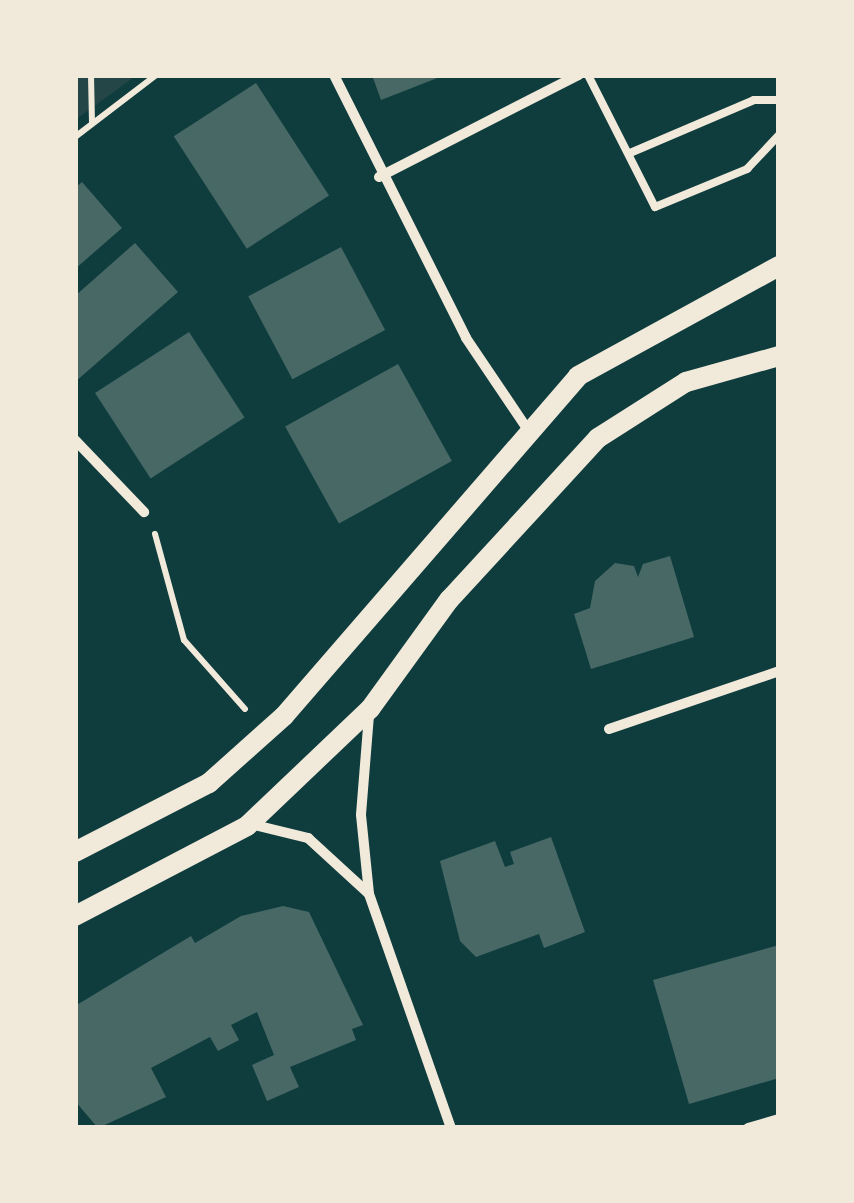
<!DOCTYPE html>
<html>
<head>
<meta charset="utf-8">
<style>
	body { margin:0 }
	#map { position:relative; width:854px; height:1203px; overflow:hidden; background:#0f3d3e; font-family:"DejaVu Sans",sans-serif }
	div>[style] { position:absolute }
	.green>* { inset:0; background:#244646 }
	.building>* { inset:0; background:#486865; transform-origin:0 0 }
	.path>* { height:6px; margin:-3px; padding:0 3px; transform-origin:3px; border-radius:3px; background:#f1e9da }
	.service>* { height:8px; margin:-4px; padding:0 4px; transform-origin:4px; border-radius:4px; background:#f1e9da }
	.minor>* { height:10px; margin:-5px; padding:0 5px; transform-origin:5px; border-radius:5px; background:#f1e9da }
	.secondary>* { height:20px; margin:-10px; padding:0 10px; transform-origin:10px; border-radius:10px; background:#f1e9da }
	span { translate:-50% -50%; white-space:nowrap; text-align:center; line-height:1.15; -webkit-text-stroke:9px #f1e9da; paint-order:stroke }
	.frame { position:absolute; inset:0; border:78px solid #f1e9da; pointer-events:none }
</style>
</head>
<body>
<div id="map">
	<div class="green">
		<i style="clip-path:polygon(75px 75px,137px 75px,75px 120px)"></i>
	</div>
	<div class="building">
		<i style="clip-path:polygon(372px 75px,445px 75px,381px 100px)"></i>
		<i style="left:256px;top:83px;width:134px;height:98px;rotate:57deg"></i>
		<i style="clip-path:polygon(82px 182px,122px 228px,75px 269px,75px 188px)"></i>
		<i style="clip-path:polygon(135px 243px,178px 292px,75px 382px,75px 296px)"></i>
		<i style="left:341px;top:247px;width:94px;height:105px;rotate:62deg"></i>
		<i style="left:189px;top:332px;width:102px;height:112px;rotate:57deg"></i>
		<i style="left:398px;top:364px;width:111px;height:129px;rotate:61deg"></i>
		<i style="clip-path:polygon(670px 556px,694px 637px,591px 669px,574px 614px,590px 608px,595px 581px,615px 563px,634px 566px,638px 577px,643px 564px)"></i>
		<i style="clip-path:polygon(551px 837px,585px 932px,544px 948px,539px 934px,476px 957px,460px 941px,440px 861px,495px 841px,505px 867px,514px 864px,510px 852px)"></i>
		<i style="clip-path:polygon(283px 906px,309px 912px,363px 1025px,352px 1029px,356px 1040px,290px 1067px,299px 1087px,267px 1101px,252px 1065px,274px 1055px,257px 1012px,231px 1025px,239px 1040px,218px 1051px,210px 1037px,151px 1068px,166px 1097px,98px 1128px,75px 1101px,75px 1006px,191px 936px,195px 943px,241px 916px)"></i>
		<i style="clip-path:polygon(779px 945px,779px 1078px,689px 1104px,653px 980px)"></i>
	</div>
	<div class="path">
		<i style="left:91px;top:75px;width:47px;rotate:88.8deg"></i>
		<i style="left:75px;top:137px;width:102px;rotate:-37.4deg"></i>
		<i style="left:155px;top:534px;width:110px;rotate:74.7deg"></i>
		<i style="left:184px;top:640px;width:92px;rotate:48.5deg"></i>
	</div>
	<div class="service">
		<i style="left:588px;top:75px;width:148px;rotate:63.1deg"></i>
		<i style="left:655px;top:207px;width:100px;rotate:-22.4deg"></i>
		<i style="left:747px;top:169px;width:47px;rotate:-46.7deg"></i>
		<i style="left:630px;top:153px;width:135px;rotate:-23.1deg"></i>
		<i style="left:754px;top:100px;width:25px"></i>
	</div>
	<div class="minor">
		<i style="left:334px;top:75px;width:294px;rotate:63.3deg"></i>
		<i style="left:466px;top:338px;width:107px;rotate:56deg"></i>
		<i style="left:379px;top:177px;width:224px;rotate:-27.1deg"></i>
		<i style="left:75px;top:440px;width:100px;rotate:46.2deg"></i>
		<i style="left:369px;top:715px;width:100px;rotate:94.6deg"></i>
		<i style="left:361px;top:815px;width:79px;rotate:84.2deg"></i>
		<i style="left:369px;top:894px;width:248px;rotate:70.7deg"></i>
		<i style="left:609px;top:729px;width:180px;rotate:-18.8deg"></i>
		<i style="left:255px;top:825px;width:55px;rotate:13.8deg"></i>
		<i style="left:308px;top:838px;width:81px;rotate:42.5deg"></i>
		<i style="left:748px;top:1128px;width:32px;rotate:-16deg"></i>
	</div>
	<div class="secondary">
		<i style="left:75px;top:852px;width:151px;rotate:-27.2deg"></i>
		<i style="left:209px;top:783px;width:101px;rotate:-41.8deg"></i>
		<i style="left:284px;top:716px;width:449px;rotate:-49.1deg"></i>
		<i style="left:578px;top:376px;width:229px;rotate:-28.7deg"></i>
		<i style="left:75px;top:916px;width:194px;rotate:-27.6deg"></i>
		<i style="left:247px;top:826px;width:170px;rotate:-43.6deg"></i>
		<i style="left:370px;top:709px;width:135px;rotate:-54.1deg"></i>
		<i style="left:449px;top:600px;width:220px;rotate:-47.4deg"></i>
		<i style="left:598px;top:438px;width:104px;rotate:-32.5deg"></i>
		<i style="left:686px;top:382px;width:97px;rotate:-15.6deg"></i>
	</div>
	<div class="frame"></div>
</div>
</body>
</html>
